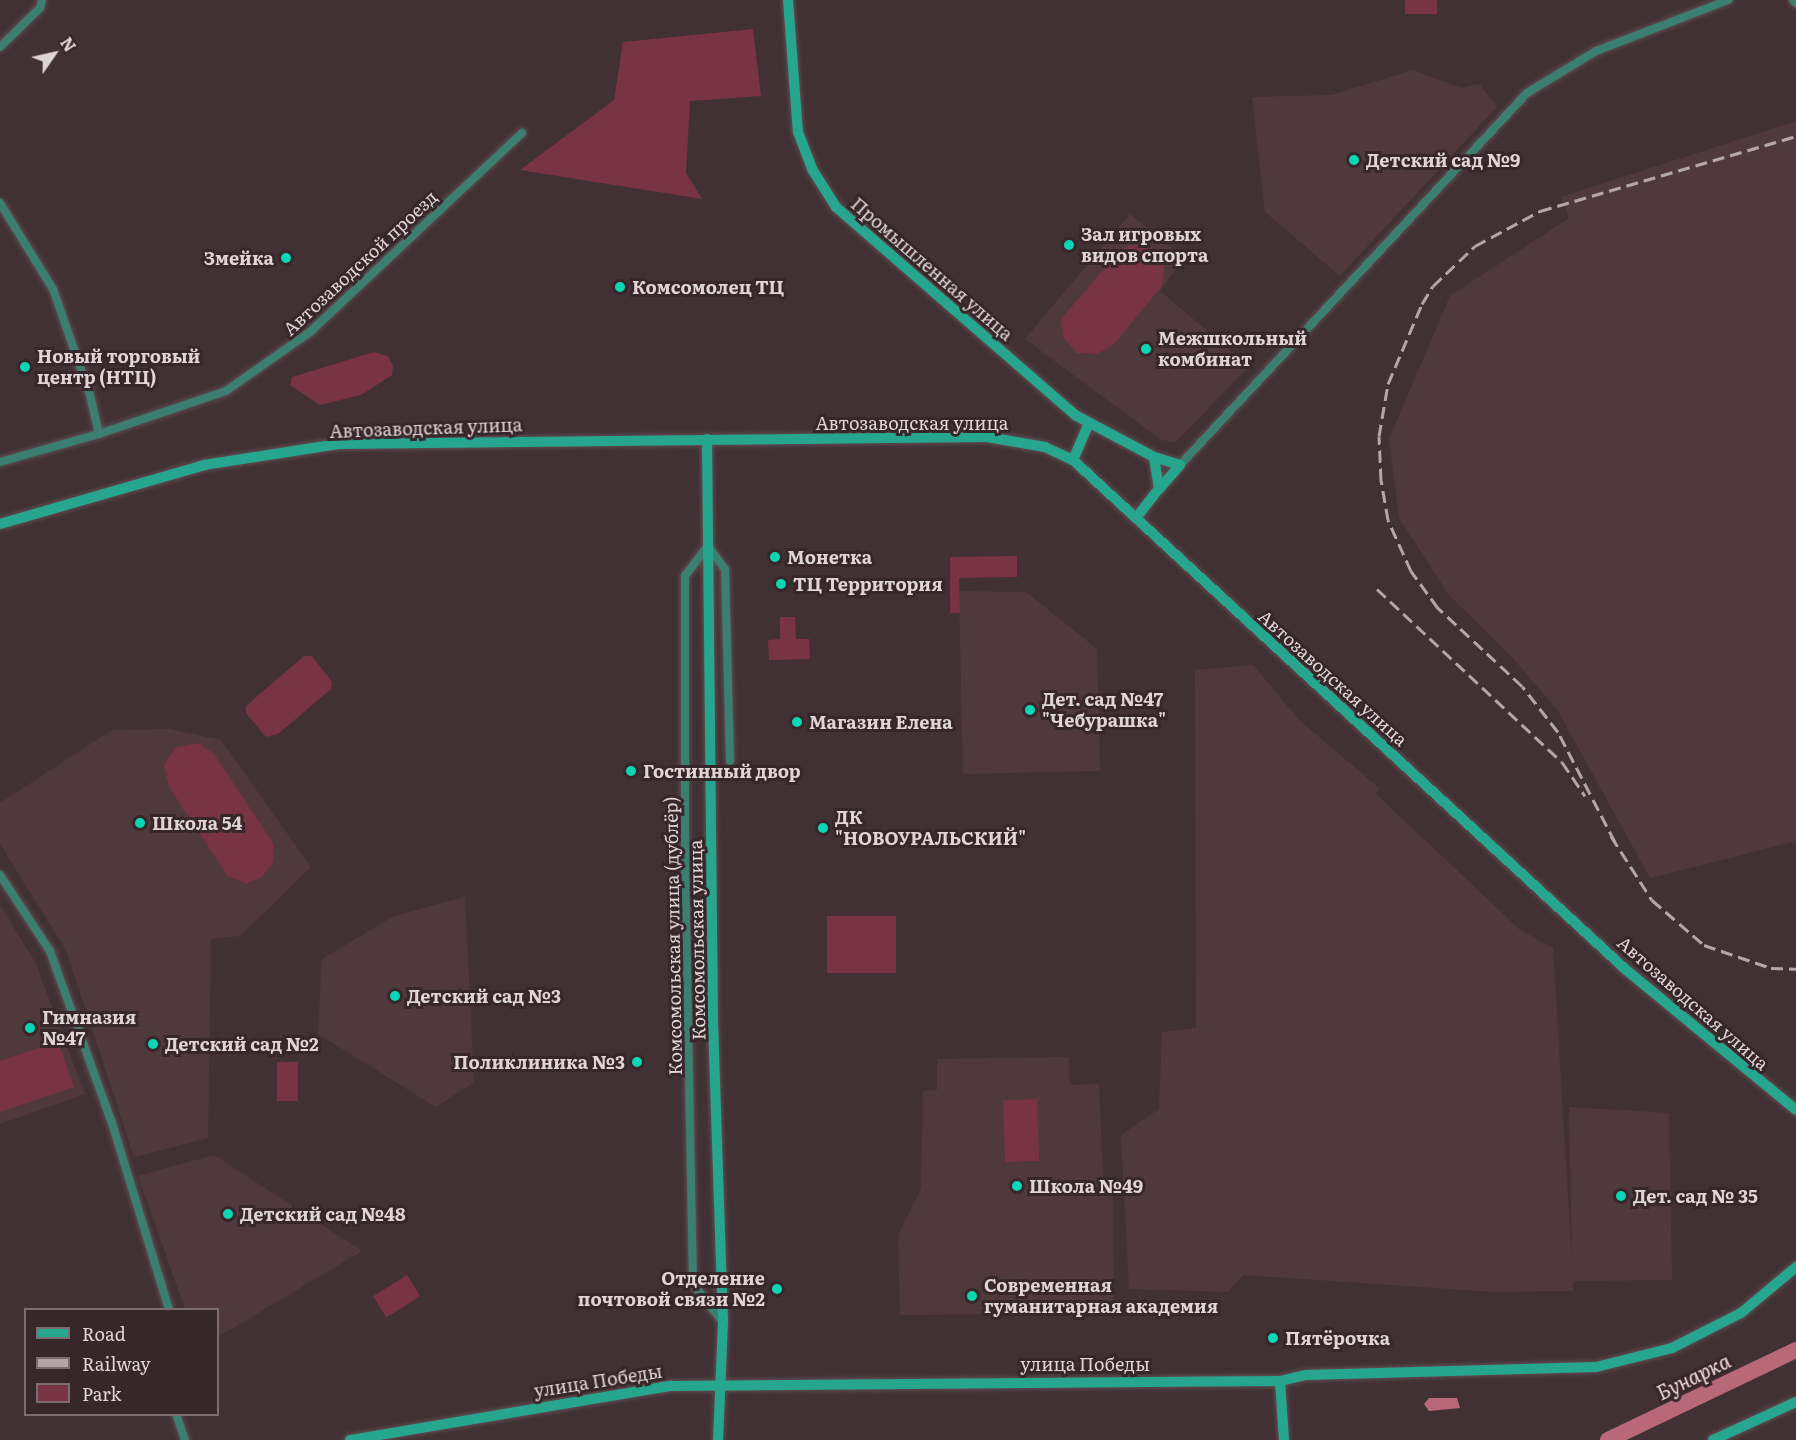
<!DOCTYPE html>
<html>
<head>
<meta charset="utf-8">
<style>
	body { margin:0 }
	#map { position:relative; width:1796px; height:1440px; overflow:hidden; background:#423134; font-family:Literata,serif }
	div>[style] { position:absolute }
	.built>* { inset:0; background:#50393d }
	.green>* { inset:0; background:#783344; transform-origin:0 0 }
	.water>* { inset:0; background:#b9687a }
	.river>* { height:16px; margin:-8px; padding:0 8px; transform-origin:8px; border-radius:8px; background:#b9687a }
	.roads { filter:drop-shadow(0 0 2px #5e4e51) drop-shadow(0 0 2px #5e4e51) }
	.street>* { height:8px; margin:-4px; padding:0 4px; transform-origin:4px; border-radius:4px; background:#3a7f6f }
	.secondary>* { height:10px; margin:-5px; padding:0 5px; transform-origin:5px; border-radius:5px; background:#27a68f }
	.rail>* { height:3px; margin-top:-1.5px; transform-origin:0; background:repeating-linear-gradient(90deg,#b3a6a9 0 12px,transparent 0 18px) }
	.dots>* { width:16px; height:16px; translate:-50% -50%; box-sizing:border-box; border:3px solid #37272a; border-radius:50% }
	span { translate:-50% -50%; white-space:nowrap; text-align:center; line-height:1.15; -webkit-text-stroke:6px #37272a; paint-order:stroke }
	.poi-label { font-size:18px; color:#dfd4d6; font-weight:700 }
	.left { translate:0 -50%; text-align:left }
	.right { translate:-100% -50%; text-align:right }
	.street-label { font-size:18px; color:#dfd4d6 }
	.water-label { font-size:20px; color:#f3dbdf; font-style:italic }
	.legend { position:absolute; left:24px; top:1308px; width:195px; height:108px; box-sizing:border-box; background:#37272a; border:2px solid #7a6c6f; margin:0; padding:8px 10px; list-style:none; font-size:18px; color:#dfd4d6 }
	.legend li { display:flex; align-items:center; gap:12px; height:30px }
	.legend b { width:30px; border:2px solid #7a6c6f }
	.north { position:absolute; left:24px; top:24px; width:60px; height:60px; -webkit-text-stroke:4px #37272a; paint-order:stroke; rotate:56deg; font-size:16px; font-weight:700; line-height:24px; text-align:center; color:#dfd4d6 }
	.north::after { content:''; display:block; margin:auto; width:21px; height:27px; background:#dfd4d6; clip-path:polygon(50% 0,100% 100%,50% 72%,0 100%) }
</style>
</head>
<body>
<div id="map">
	<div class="built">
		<i style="clip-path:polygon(1413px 70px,1461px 88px,1479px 84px,1497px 107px,1340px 276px,1265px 212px,1252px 97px,1332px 95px)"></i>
		<i style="clip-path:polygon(1796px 121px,1796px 841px,1650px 878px,1558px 711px,1511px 656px,1449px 595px,1399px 518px,1389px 439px,1450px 296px,1569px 218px,1561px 197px)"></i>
		<i style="clip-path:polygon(1130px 214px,1184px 258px,1160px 291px,1249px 366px,1176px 442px,1161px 440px,1025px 339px)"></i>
		<i style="clip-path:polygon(959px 591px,1026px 592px,1097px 649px,1100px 771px,963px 774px)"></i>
		<i style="clip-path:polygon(1253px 665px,1300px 721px,1379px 788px,1376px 794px,1519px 929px,1553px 948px,1572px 1264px,1569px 1107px,1669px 1113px,1672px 1280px,1573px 1281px,1573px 1291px,1494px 1292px,1243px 1275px,1228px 1292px,1129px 1289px,1121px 1135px,1159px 1109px,1162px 1032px,1196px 1028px,1195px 670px)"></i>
		<i style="clip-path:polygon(169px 729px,221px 740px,311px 867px,240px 936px,211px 939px,208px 1138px,134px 1157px,66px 950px,0 844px,0 803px,112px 730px)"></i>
		<i style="clip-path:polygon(465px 897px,474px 1082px,436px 1107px,318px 1034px,322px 959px,394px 916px)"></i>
		<i style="clip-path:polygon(0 905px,35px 962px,85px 1094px,0 1124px)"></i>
		<i style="clip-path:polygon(1069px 1057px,1070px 1085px,1099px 1084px,1103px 1182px,1113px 1183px,1114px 1313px,900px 1315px,898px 1235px,921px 1189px,923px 1091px,937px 1090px,937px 1059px)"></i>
		<i style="clip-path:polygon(214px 1155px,362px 1251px,218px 1337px,218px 1310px,185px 1309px,138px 1176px)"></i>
	</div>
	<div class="green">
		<i style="left:1405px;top:0;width:32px;height:14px"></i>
		<i style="clip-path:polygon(753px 29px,761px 96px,690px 101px,686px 173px,702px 199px,520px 170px,614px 100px,623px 42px)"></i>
		<i style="clip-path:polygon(1145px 244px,1165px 261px,1162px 286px,1114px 344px,1097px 354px,1077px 353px,1063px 337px,1061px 319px,1119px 252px,1128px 246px)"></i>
		<i style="clip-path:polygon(374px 352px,388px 356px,393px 366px,392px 375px,361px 395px,320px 405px,290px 385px,292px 377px)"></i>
		<i style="clip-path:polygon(1017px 556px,1017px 577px,959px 578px,960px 613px,950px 613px,950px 557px)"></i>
		<i style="clip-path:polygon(780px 617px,795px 617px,796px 639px,809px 639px,810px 659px,769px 660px,768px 640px,780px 639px)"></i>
		<i style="clip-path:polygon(304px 656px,312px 656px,332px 682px,331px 689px,278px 734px,266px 737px,246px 713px,246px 706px)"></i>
		<i style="clip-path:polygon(198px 743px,214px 754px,273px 843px,274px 861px,262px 877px,246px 884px,228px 876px,169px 787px,164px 765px,175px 748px)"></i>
		<i style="left:827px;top:916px;width:69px;height:57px"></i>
		<i style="clip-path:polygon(58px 1041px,74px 1087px,0 1112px,0 1061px)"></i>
		<i style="left:277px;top:1062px;width:21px;height:39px"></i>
		<i style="left:1037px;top:1099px;width:62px;height:34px;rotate:88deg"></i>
		<i style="left:407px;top:1275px;width:25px;height:40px;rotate:58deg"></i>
	</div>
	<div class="water">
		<i style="clip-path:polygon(1429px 1398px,1457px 1398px,1460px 1408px,1429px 1411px,1424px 1404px)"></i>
	</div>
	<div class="river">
		<i style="left:1608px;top:1440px;width:208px;rotate:-25.6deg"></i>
	</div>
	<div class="roads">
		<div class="street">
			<i style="left:1793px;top:0;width:4px;rotate:45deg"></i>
			<i style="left:0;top:47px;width:56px;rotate:-44.3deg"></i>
			<i style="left:40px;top:8px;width:8px;rotate:-76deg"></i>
			<i style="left:0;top:203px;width:101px;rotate:58.4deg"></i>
			<i style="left:53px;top:289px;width:112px;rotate:70.8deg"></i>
			<i style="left:90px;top:395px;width:40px;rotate:77deg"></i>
			<i style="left:0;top:462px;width:103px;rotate:-15.8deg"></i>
			<i style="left:99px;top:434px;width:134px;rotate:-18.7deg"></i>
			<i style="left:226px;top:391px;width:103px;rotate:-35.1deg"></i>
			<i style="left:310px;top:332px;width:291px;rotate:-43.2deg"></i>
			<i style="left:1180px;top:465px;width:509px;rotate:-46.99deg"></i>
			<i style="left:1527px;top:93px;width:81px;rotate:-31.3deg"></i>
			<i style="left:1596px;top:51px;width:142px;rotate:-21.1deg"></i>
			<i style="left:0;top:875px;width:91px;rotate:56.7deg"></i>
			<i style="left:50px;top:951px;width:183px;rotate:70.2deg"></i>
			<i style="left:112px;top:1123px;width:195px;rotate:73deg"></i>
			<i style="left:722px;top:1321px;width:47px;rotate:-128.1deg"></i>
			<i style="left:693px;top:1284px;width:406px;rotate:-91.1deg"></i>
			<i style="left:685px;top:878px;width:302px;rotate:-90deg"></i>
			<i style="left:685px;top:576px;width:38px;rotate:-53deg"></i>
			<i style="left:708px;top:546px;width:29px;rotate:54deg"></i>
			<i style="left:725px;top:569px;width:192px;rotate:88.5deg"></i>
			<i style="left:176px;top:1414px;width:28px;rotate:71deg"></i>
		</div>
		<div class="secondary">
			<i style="left:788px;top:0;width:132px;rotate:85.7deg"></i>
			<i style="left:798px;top:132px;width:40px;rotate:69deg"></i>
			<i style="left:812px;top:169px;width:45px;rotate:57.7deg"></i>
			<i style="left:836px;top:207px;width:317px;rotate:41deg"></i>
			<i style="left:1075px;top:415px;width:89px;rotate:28deg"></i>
			<i style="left:1154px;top:457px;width:27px;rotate:17deg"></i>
			<i style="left:1180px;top:465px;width:32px;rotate:131deg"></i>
			<i style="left:707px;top:439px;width:582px;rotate:89.41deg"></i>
			<i style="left:713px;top:1021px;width:301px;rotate:88.1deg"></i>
			<i style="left:723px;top:1322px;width:118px;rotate:92.4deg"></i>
			<i style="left:1073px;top:460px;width:40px;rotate:-66.6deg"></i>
			<i style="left:1136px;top:518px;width:37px;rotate:-52deg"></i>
			<i style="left:1159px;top:489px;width:32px;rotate:-99deg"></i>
			<i style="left:0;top:524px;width:212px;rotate:-16.1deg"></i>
			<i style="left:204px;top:465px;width:136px;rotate:-8.9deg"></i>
			<i style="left:338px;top:444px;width:649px;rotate:-0.62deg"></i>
			<i style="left:987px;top:437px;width:59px;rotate:9.8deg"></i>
			<i style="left:1045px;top:447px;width:31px;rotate:25deg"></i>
			<i style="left:1073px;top:460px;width:749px;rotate:42.67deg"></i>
			<i style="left:1624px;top:968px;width:223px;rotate:39.5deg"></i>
			<i style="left:1280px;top:1381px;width:59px;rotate:86.1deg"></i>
			<i style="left:350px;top:1440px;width:325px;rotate:-9.6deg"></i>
			<i style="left:670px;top:1386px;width:610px;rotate:-0.47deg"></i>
			<i style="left:1280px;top:1381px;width:27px;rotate:-13deg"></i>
			<i style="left:1306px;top:1375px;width:290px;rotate:-1.6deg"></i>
			<i style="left:1596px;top:1367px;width:78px;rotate:-14deg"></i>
			<i style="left:1672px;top:1348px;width:77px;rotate:-26.9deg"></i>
			<i style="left:1741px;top:1313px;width:72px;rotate:-39.9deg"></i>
			<i style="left:1713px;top:1440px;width:91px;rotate:-24.6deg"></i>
		</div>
	</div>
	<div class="rail">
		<i style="left:1377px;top:589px;width:253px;rotate:43.1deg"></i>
		<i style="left:1562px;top:762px;width:41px;rotate:55.9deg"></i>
		<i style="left:1611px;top:836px;width:76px;rotate:57.4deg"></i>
		<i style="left:1652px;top:900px;width:69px;rotate:40.9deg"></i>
		<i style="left:1704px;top:945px;width:71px;rotate:18.9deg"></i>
		<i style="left:1771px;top:968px;width:25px;rotate:2deg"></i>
		<i style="left:1615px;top:842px;width:124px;rotate:-117.4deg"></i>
		<i style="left:1558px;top:732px;width:58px;rotate:-128deg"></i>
		<i style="left:1522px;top:686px;width:115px;rotate:-137.1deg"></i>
		<i style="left:1438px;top:608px;width:46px;rotate:-126.1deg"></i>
		<i style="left:1411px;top:571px;width:56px;rotate:-114.3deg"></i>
		<i style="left:1388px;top:520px;width:41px;rotate:-99.9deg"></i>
		<i style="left:1381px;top:480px;width:44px;rotate:-92.6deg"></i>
		<i style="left:1379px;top:436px;width:53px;rotate:-80.2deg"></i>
		<i style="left:1388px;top:384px;width:87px;rotate:-67deg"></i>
		<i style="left:1422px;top:304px;width:21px;rotate:-59deg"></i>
		<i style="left:1433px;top:286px;width:58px;rotate:-43.6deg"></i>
		<i style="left:1475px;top:246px;width:74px;rotate:-28.3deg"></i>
		<i style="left:1540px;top:211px;width:267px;rotate:-16.3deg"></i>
	</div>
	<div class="dots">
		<i style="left:1354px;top:160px;background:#0ad5b5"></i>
		<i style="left:1069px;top:245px;background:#0ad5b5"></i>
		<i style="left:286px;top:258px;background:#0ad5b5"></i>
		<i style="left:620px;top:287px;background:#0ad5b5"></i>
		<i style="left:1146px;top:349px;background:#0ad5b5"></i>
		<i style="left:25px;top:367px;background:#0ad5b5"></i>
		<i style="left:775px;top:557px;background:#0ad5b5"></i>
		<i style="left:781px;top:584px;background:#0ad5b5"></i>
		<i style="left:1030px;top:710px;background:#0ad5b5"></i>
		<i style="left:797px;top:722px;background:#0ad5b5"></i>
		<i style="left:631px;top:771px;background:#0ad5b5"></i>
		<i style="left:140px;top:823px;background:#0ad5b5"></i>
		<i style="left:823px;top:828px;background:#0ad5b5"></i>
		<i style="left:395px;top:996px;background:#0ad5b5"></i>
		<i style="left:30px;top:1028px;background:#0ad5b5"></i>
		<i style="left:153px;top:1044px;background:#0ad5b5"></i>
		<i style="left:637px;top:1062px;background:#0ad5b5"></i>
		<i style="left:1017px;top:1186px;background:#0ad5b5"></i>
		<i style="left:1621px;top:1196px;background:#0ad5b5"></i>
		<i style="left:228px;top:1214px;background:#0ad5b5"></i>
		<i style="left:777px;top:1289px;background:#0ad5b5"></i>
		<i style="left:972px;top:1296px;background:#0ad5b5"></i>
		<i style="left:1273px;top:1338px;background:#0ad5b5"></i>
	</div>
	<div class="poi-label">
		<span class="left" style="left:1366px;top:160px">Детский сад №9</span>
		<span class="left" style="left:1081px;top:245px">Зал игровых<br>видов спорта</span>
		<span class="right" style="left:274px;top:258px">Змейка</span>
		<span class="left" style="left:632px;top:287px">Комсомолец ТЦ</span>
		<span class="left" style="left:1158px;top:349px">Межшкольный<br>комбинат</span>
		<span class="left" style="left:37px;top:367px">Новый торговый<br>центр (НТЦ)</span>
		<span class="left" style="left:787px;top:557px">Монетка</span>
		<span class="left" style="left:793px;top:584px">ТЦ Территория</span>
		<span class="left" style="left:1042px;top:710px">Дет. сад №47<br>"Чебурашка"</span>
		<span class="left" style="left:809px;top:722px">Магазин Елена</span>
		<span class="left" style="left:643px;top:771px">Гостинный двор</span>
		<span class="left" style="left:835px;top:828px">ДК<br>"НОВОУРАЛЬСКИЙ"</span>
		<span class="left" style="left:152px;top:823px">Школа 54</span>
		<span class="left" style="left:407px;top:996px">Детский сад №3</span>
		<span class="left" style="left:42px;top:1028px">Гимназия<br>№47</span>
		<span class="left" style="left:165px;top:1044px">Детский сад №2</span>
		<span class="right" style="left:625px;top:1062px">Поликлиника №3</span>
		<span class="left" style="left:1029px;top:1186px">Школа №49</span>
		<span class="left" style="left:1633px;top:1196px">Дет. сад № 35</span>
		<span class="left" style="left:240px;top:1214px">Детский сад №48</span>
		<span class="right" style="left:765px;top:1289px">Отделение<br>почтовой связи №2</span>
		<span class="left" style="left:984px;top:1296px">Современная<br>гуманитарная академия</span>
		<span class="left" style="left:1285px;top:1338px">Пятёрочка</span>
	</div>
	<div class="street-label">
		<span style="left:360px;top:263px;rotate:-43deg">Автозаводской проезд</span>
		<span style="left:932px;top:269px;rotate:41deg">Промышленная улица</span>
		<span style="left:912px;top:423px">Автозаводская улица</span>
		<span style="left:426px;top:428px;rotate:-2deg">Автозаводская улица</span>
		<span style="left:1333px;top:678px;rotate:42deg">Автозаводская улица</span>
		<span style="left:673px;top:936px;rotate:-91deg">Комсомольская улица (дублёр)</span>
		<span style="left:697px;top:940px;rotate:-91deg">Комсомольская улица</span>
		<span style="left:1693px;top:1003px;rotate:41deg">Автозаводская улица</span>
		<span style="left:1085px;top:1364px">улица Победы</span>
		<span style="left:598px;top:1381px;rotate:-9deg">улица Победы</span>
	</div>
	<div class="water-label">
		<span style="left:1693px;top:1376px;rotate:-26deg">Бунарка</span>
	</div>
	<ul class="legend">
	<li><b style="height:8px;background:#27a68f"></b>Road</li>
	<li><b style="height:8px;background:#b3a6a9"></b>Railway</li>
	<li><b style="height:16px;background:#783344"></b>Park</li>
	</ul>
	<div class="north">N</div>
</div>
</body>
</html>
